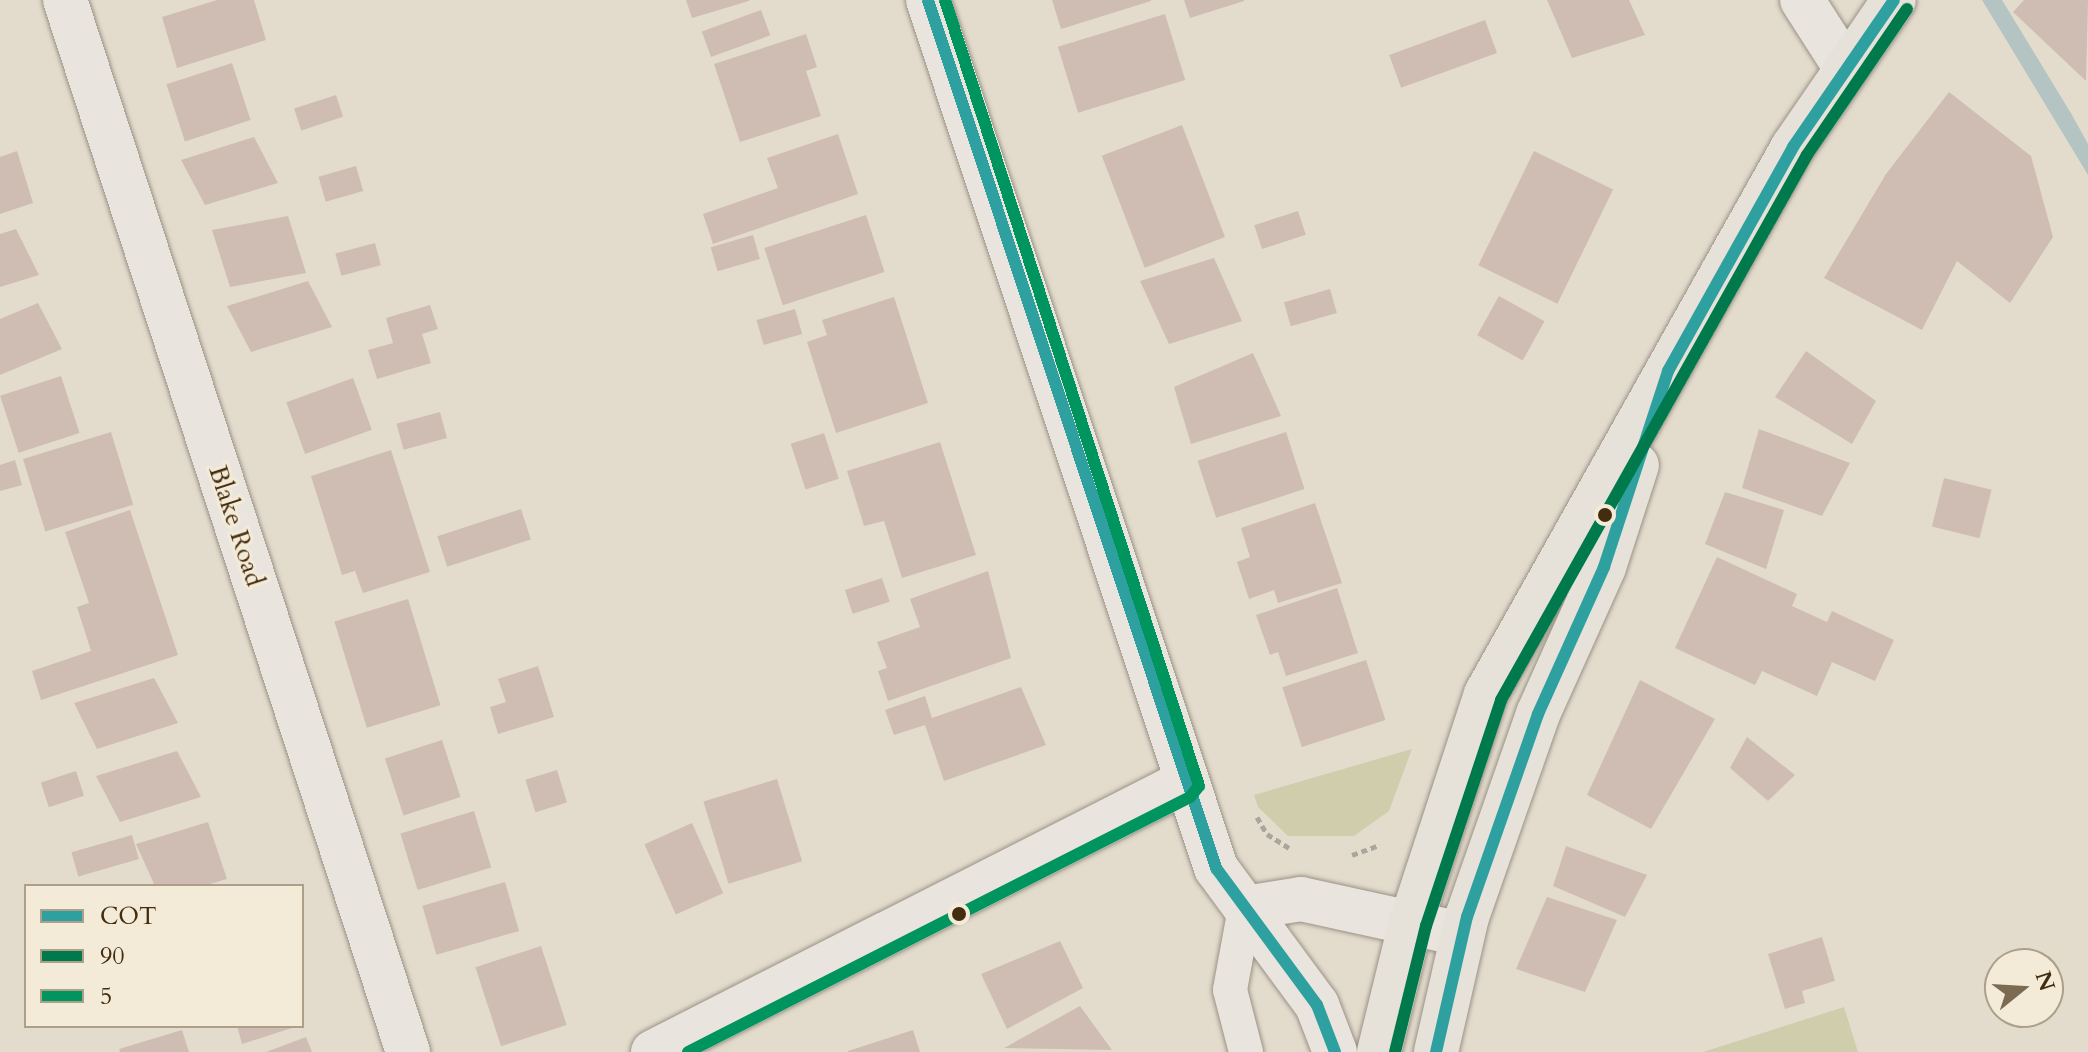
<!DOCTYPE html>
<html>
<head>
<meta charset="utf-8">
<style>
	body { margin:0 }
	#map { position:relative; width:2088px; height:1052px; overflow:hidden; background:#e3dccd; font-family:Cardo,serif }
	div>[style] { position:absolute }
	.green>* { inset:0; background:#cfcdab }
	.water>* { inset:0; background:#b3c4c3 }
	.building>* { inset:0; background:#cfbdb3; transform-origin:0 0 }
	.path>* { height:5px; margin-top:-2.5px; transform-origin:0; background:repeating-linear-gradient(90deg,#aba69d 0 6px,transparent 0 10px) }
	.roads { filter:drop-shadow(0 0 2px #9a9286) drop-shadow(0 0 2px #9a9286) }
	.lane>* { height:34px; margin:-17px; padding:0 17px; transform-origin:17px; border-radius:17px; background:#e9e5de }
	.street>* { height:44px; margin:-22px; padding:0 22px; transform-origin:22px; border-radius:22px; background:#e9e5de }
	.secondary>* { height:44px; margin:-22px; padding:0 22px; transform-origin:22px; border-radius:22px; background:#e9e5de }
	.highway>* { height:44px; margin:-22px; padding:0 22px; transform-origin:22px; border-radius:22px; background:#e6e2d9 }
	.bus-1>* { height:12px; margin:-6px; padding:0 6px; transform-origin:6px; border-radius:6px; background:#2fa0a0 }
	.bus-2>* { height:12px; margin:-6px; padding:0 6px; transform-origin:6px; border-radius:6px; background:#007a4d }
	.bus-3>* { height:12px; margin:-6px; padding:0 6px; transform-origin:6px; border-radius:6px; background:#00945e }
	.dots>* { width:22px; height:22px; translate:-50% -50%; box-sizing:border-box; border:4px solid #f3ebd8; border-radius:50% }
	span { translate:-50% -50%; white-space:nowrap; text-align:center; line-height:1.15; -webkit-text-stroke:6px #f3ebd8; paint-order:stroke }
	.street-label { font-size:26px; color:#442c0f }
	.legend { position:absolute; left:24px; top:884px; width:280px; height:144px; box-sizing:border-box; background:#f3ebd8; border:2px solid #ad9f88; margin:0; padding:10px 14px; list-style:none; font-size:24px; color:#442c0f }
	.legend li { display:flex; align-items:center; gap:16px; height:40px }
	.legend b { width:40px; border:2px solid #ad9f88 }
	.north { position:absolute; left:1984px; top:948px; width:80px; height:80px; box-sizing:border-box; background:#f3ebd8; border:2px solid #ad9f88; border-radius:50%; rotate:72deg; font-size:22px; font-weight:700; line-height:32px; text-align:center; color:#442c0f }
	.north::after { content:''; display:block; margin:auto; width:28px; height:36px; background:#7c6a52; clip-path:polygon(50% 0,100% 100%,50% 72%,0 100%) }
</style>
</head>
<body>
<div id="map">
	<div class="green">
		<i style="clip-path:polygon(1412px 749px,1389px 811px,1354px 836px,1288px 836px,1258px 807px,1254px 795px)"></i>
		<i style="clip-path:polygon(1844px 1007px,1858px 1052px,1703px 1052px)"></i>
	</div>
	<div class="water">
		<i style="clip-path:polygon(1982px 0,2002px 0,2072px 115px,2088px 144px,2088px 175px)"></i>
	</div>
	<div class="building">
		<i style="clip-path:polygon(217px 0,254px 0,266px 40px,177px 68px,162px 17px)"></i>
		<i style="clip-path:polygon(686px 0,749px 0,749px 1px,692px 18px)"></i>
		<i style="clip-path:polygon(1052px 0,1151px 0,1151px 1px,1061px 29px)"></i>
		<i style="clip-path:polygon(1184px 0,1244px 0,1244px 1px,1190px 18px)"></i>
		<i style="clip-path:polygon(1547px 0,1629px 0,1645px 35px,1572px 58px)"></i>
		<i style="clip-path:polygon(2024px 0,2088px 0,2086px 81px,2013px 12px)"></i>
		<i style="left:761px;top:10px;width:27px;height:63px;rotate:70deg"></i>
		<i style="left:1165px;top:14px;width:69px;height:112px;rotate:73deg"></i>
		<i style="left:1485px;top:20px;width:35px;height:102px;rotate:70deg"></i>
		<i style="clip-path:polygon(806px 34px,817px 67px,806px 71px,821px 116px,740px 142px,714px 64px)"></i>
		<i style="left:232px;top:63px;width:60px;height:69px;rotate:72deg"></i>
		<i style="clip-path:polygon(1949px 92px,2031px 156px,2053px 237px,2010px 303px,1957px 261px,1922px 330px,1824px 278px,1886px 174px)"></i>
		<i style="left:336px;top:95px;width:23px;height:44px;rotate:72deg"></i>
		<i style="left:1182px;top:125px;width:120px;height:86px;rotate:69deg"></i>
		<i style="clip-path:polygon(838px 134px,858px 194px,713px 244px,703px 214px,778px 188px,767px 158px)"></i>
		<i style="clip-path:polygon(254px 137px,278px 183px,205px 205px,181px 160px)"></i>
		<i style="clip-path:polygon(17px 151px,33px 203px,0 214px,0 157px)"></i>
		<i style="left:1534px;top:151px;width:88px;height:127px;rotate:26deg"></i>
		<i style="left:356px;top:166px;width:26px;height:39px;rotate:74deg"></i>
		<i style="left:1298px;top:211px;width:25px;height:46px;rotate:72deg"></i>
		<i style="left:866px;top:215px;width:60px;height:107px;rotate:72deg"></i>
		<i style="clip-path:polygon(288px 216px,306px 273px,230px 287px,212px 230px)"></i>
		<i style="clip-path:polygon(16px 229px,39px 275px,0 287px,0 234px)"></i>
		<i style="left:753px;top:235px;width:25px;height:44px;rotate:74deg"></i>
		<i style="left:375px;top:243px;width:23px;height:41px;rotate:75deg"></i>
		<i style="clip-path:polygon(1214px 258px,1242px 321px,1169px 344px,1140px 281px)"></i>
		<i style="clip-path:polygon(308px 281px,332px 327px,251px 352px,227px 306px)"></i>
		<i style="left:1330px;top:289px;width:25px;height:48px;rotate:74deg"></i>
		<i style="left:1499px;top:296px;width:52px;height:45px;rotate:29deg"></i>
		<i style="clip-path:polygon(894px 297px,928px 403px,836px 433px,807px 342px,827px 335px,822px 320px)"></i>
		<i style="clip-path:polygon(38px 303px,62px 349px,0 375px,0 319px)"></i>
		<i style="clip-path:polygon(430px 305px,438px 329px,422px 334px,431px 363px,377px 379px,368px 350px,393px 343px,386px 318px)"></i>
		<i style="left:795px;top:309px;width:26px;height:40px;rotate:74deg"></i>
		<i style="clip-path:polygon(1806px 351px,1876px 401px,1852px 444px,1775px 397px)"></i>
		<i style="clip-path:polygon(1253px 353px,1281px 416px,1191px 444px,1174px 387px)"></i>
		<i style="left:61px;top:376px;width:60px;height:64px;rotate:72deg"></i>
		<i style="left:353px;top:378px;width:55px;height:71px;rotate:70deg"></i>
		<i style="left:440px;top:412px;width:27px;height:45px;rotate:75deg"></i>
		<i style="clip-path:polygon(1759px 429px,1850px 463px,1822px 516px,1742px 488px)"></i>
		<i style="left:111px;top:432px;width:76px;height:92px;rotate:73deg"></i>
		<i style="left:1286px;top:432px;width:60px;height:93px;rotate:72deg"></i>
		<i style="left:824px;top:433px;width:48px;height:35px;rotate:72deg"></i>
		<i style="clip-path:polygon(940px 442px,976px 555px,902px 578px,884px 521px,864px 526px,847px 471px)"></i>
		<i style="clip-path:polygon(391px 450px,430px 572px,363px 593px,355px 571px,342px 575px,311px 476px)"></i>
		<i style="clip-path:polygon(15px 460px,22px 485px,0 491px,0 465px)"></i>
		<i style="left:1944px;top:478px;width:49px;height:50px;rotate:14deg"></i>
		<i style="clip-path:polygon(1725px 492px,1784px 510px,1766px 569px,1705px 544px)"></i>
		<i style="clip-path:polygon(1315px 503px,1342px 583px,1278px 603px,1274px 590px,1249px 599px,1237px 562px,1250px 557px,1241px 528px)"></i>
		<i style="left:521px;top:509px;width:32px;height:88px;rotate:72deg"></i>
		<i style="clip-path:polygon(130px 510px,178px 655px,41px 700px,32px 671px,91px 651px,77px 607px,89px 603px,65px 532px)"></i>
		<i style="clip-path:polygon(1717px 557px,1797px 594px,1792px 606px,1827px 622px,1832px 611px,1894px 640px,1875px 681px,1832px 662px,1817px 696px,1762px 671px,1755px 685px,1675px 648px)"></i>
		<i style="clip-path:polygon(988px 571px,1011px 658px,888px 701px,878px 671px,887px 668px,877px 642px,920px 627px,910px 599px)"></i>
		<i style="left:882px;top:578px;width:25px;height:39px;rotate:72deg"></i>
		<i style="clip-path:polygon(1337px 588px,1358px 653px,1286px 676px,1278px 652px,1270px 655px,1256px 615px)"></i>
		<i style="left:408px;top:599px;width:111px;height:77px;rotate:73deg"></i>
		<i style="left:1366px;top:660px;width:63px;height:88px;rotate:72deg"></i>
		<i style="clip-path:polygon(538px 666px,554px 717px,498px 734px,490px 707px,506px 702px,498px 679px)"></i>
		<i style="clip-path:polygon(154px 678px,178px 723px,97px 749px,74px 703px)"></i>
		<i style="clip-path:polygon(1640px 680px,1715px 719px,1651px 829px,1587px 795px)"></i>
		<i style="clip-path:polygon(1021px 687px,1046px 745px,944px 781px,925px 725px,894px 735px,885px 710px,925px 696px,932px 718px)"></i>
		<i style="clip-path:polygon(1747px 737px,1795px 775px,1768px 801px,1730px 768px)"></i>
		<i style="left:442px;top:740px;width:60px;height:60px;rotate:72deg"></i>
		<i style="clip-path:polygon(177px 751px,201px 797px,120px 822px,96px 776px)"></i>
		<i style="left:557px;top:770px;width:34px;height:33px;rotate:73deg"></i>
		<i style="left:76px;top:771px;width:26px;height:37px;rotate:72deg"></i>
		<i style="left:777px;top:779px;width:86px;height:77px;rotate:73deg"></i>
		<i style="left:474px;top:811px;width:59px;height:77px;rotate:73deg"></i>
		<i style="clip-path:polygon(208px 822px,227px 879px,203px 886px,155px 886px,136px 844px)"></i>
		<i style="left:692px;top:823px;width:77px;height:52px;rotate:66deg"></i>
		<i style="left:132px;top:835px;width:25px;height:63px;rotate:74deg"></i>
		<i style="clip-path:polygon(1566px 846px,1647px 875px,1625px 917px,1553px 886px)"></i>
		<i style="left:505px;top:882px;width:51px;height:86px;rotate:74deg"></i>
		<i style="clip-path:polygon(1547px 897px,1617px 920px,1585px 992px,1516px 969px)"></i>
		<i style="clip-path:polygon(1822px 937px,1835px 981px,1802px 991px,1805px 1003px,1785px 1009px,1768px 954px)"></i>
		<i style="clip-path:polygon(1060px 941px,1083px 988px,1007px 1029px,981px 974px)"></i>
		<i style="left:541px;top:946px;width:83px;height:69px;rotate:72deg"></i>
		<i style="clip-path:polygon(1080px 1006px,1112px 1050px,1004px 1048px)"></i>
		<i style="clip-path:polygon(237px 1026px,295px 1026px,295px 1027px,242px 1044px)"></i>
		<i style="clip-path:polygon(182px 1030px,189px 1052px,120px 1052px,119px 1049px)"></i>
		<i style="clip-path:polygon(913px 1030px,920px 1052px,848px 1052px,848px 1051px)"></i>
		<i style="clip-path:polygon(306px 1037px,312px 1052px,266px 1052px)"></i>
	</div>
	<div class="path">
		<i style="left:1257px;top:817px;width:20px;rotate:60deg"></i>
		<i style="left:1267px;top:834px;width:26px;rotate:32deg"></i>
		<i style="left:1352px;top:855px;width:30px;rotate:-20deg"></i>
	</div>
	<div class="roads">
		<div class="lane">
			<i style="left:1245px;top:908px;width:83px;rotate:100.4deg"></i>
			<i style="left:1230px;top:990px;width:64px;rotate:75.5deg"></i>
		</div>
		<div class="street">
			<i style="left:65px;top:0;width:1107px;rotate:71.94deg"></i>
			<i style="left:1802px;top:0;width:80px;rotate:57.3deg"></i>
			<i style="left:653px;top:1052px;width:594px;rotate:-26.91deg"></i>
		</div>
		<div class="secondary">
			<i style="left:928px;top:0;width:915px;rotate:71.64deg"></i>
			<i style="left:1216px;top:868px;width:170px;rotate:53.6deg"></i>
			<i style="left:1317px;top:1005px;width:50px;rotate:69deg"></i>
			<i style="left:1245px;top:908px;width:57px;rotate:-9.1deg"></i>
			<i style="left:1301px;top:899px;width:165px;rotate:12.3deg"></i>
		</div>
		<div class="highway">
			<i style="left:1379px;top:1052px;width:134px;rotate:-76.2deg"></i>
			<i style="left:1411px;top:922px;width:240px;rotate:-71.8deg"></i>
			<i style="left:1486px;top:694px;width:627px;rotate:-60.7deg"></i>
			<i style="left:1793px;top:147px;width:178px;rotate:-55.5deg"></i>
			<i style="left:1436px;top:1052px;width:139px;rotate:-77.1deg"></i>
			<i style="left:1467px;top:917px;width:215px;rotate:-70.7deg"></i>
			<i style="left:1538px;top:714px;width:161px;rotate:-65.8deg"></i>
			<i style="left:1604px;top:567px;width:107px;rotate:-72.1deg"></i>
		</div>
	</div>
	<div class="bus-1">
		<i style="left:928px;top:0;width:915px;rotate:71.64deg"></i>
		<i style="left:1216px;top:868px;width:170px;rotate:53.6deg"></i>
		<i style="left:1317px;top:1005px;width:50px;rotate:69deg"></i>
		<i style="left:1436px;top:1052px;width:139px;rotate:-77.1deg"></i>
		<i style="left:1467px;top:917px;width:215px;rotate:-70.7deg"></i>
		<i style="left:1538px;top:714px;width:161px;rotate:-65.8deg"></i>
		<i style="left:1604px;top:567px;width:206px;rotate:-71.9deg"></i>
		<i style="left:1668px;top:371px;width:257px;rotate:-60.8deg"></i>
		<i style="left:1793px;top:147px;width:178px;rotate:-55.5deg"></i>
	</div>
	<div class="bus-2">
		<i style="left:1395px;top:1052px;width:130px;rotate:-76.2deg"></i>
		<i style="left:1426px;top:926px;width:238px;rotate:-71.6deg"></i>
		<i style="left:1501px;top:700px;width:625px;rotate:-60.69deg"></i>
		<i style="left:1807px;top:155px;width:177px;rotate:-55.6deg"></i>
	</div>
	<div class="bus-3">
		<i style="left:688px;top:1052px;width:563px;rotate:-26.93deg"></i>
		<i style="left:1190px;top:797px;width:14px;rotate:-51deg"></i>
		<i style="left:1199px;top:786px;width:826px;rotate:-107.91deg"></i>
	</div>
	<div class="dots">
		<i style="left:1605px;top:515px;background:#442c0f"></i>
		<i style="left:959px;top:914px;background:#442c0f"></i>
	</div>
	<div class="street-label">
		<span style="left:236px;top:526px;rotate:72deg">Blake Road</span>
	</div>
	<ul class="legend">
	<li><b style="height:10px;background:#2fa0a0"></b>COT</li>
	<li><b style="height:10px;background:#007a4d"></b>90</li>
	<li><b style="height:10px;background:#00945e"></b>5</li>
	</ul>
	<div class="north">N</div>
</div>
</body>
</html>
